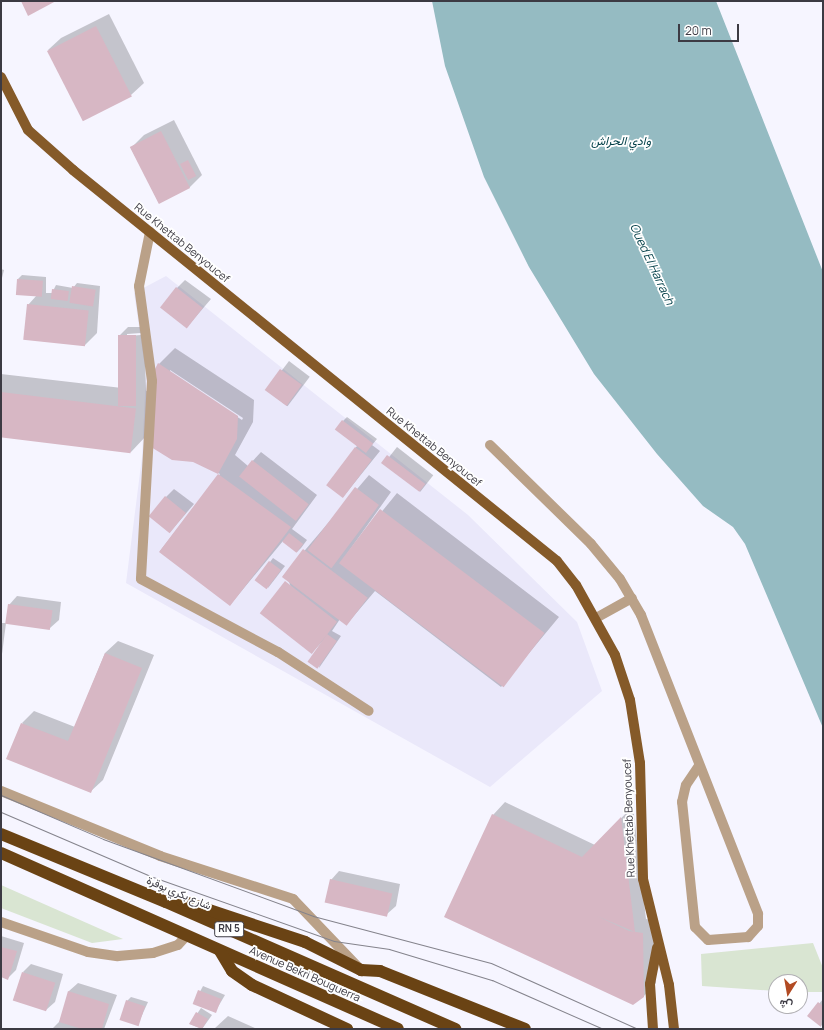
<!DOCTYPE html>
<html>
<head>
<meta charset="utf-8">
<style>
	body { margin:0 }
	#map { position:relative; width:824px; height:1030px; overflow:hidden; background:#f6f5ff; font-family:Manrope,Vazirmatn,sans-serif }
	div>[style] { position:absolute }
	.built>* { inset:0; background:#eae8fa }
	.green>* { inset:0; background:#d9e5d2 }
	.water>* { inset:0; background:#95bbc2 }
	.shadow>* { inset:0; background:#0003; transform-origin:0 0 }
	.building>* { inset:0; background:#d7b7c4; transform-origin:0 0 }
	.minor>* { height:10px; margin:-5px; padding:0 5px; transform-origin:5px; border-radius:5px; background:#baa188 }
	.major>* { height:10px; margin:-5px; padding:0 5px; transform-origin:5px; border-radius:5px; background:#855a29 }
	.highway>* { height:12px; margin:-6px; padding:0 6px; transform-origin:6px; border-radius:6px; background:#6a4314 }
	.tram>* { height:1px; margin:-0.5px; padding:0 0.5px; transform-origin:0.5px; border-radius:0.5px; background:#84838c }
	span { translate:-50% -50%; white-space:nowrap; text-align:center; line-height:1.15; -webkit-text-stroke:3.5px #fff; paint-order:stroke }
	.shield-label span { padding:1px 3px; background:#fff; border:1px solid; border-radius:3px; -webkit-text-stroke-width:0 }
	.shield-label { font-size:10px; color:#3c3a43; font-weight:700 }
	.street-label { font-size:11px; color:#3c3a43 }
	.water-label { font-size:12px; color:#013e47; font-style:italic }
	.frame { position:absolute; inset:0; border:2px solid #3c3a43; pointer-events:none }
	.north { position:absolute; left:768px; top:974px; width:40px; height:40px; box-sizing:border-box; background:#fff; border:1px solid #b1b0b4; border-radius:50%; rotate:191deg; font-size:11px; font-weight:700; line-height:16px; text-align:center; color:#3c3a43 }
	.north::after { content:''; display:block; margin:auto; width:14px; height:18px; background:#b24b23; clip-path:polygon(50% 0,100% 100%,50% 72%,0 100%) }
	.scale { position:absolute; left:678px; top:24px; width:61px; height:18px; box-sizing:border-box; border:2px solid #3c3a43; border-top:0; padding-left:5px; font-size:12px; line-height:14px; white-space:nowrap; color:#3c3a43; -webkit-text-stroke:3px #fff; paint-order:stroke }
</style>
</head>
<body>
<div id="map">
	<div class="built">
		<i style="clip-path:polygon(166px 276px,468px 515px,577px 622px,602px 691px,490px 787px,126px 583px,142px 457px,146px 375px,134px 293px)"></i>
	</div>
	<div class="green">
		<i style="clip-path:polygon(1px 885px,123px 939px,92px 943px,1px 908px)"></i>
		<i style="clip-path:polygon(813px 943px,823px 968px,823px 992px,800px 992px,800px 982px,776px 982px,776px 991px,702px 986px,701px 954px)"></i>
	</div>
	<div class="water">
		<i style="clip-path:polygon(432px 1px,716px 1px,823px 272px,823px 728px,745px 544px,733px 527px,703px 506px,657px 454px,594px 374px,529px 267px,484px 177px,445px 66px)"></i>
	</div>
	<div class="shadow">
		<i style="clip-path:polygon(109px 14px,144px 83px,131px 95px,48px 50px,61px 38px)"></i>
		<i style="clip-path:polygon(174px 120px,202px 175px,190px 187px,159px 203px,131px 148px,144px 135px)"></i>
		<i style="clip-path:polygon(1px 269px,4px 270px,1px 282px)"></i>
		<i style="clip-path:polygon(22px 275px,46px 277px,46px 293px,52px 293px,56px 285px,73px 288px,77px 283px,100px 286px,97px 333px,84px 346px,28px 305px,37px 295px,18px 279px)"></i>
		<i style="clip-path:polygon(185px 280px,211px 299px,187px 327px,177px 288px)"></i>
		<i style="clip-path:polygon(evenodd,128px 327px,144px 327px,146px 391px,152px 392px,147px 435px,131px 452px,1px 436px,1px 374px,122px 388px,119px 336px,128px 327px,141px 333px,141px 335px,127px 336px,127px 334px,141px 333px)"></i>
		<i style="clip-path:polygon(evenodd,175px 348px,254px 400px,253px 422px,235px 455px,248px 466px,261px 452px,317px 495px,292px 529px,307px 540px,301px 548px,297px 552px,283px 541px,230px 605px,160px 551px,220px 474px,193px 461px,159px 364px,175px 348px,170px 370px,243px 418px,242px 420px,170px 372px,170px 370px)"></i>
		<i style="left:289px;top:361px;width:26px;height:37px;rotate:37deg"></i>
		<i style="clip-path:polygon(347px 417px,377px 439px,372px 445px,380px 451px,343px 497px,327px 485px,357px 446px,343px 421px)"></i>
		<i style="left:397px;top:447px;width:46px;height:21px;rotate:38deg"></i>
		<i style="clip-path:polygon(369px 475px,391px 492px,344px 558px,397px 493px,559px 617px,501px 687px,375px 591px,347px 624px,340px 619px,332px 631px,341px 636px,319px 668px,323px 641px,313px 651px,288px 579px,283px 576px)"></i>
		<i style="clip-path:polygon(174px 489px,194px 504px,170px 532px,166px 497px)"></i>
		<i style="clip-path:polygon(273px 558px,285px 566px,268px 588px,270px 562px)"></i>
		<i style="clip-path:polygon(17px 596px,61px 602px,59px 620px,50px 628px,9px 605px)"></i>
		<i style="clip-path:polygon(1px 623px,6px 623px,1px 662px)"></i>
		<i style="clip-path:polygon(118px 641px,154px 655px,103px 780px,90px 792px,22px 723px,34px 711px,75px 727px,105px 653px)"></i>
		<i style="clip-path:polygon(505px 802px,595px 845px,633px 806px,646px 919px,655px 921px,656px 983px,644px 996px,493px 815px)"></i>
		<i style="clip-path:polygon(339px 871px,400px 884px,396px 906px,387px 914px,331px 880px)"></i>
		<i style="clip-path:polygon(1px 936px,24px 943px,16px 970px,8px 978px,1px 976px)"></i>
		<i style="clip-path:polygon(31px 964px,63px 974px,55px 1002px,46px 1010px,23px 972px)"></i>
		<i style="clip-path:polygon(78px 983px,117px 995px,104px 1029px,52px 1029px,60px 1021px,69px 991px)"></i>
		<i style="clip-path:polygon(203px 986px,225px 995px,215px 1012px,194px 1003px)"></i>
		<i style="clip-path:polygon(131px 997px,148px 1002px,138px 1024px,127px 1001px)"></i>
		<i style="clip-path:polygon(823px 999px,823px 1024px,821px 1026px,809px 1016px)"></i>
		<i style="clip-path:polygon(201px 1008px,212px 1015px,202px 1029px,190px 1024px)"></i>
		<i style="clip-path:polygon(228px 1016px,257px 1029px,214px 1029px)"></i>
	</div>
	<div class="building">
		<i style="clip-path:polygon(21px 1px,56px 1px,28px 16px)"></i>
		<i style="left:96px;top:26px;width:79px;height:55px;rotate:63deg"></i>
		<i style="left:161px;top:131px;width:64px;height:35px;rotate:63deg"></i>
		<i style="left:188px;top:160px;width:18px;height:9px;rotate:63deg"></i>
		<i style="left:17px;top:279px;width:26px;height:16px;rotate:4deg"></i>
		<i style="left:72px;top:286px;width:24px;height:17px;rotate:9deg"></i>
		<i style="left:176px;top:287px;width:34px;height:26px;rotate:38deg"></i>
		<i style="left:52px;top:289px;width:17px;height:10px;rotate:7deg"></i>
		<i style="left:27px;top:304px;width:62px;height:36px;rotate:6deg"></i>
		<i style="left:118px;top:335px;width:18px;height:71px"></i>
		<i style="clip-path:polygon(158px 363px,238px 416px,237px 439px,218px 474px,291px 527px,230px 606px,159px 552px,218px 474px,193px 462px,172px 460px,151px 447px,155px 369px)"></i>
		<i style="left:280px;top:369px;width:27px;height:26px;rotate:36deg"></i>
		<i style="left:1px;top:392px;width:136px;height:45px;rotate:7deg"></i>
		<i style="left:342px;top:420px;width:39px;height:12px;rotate:37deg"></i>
		<i style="left:355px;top:447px;width:21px;height:48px;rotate:37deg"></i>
		<i style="left:387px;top:455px;width:48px;height:10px;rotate:37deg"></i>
		<i style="left:252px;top:460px;width:72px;height:21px;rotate:38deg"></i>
		<i style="left:355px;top:487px;width:30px;height:79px;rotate:37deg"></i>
		<i style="left:165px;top:496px;width:27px;height:26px;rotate:39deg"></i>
		<i style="left:380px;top:509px;width:206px;height:68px;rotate:37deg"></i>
		<i style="left:289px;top:533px;width:18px;height:11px;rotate:38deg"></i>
		<i style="left:303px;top:549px;width:81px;height:35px;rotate:37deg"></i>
		<i style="left:269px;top:561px;width:15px;height:24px;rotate:37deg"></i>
		<i style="left:285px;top:581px;width:66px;height:41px;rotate:38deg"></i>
		<i style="left:8px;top:604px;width:45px;height:20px;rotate:8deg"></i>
		<i style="left:327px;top:634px;width:12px;height:34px;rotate:35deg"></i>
		<i style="clip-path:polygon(105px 653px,142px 668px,91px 793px,6px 759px,21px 723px,68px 741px)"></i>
		<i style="clip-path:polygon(492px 814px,582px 857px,621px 817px,635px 932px,597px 916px,629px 931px,643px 933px,644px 997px,633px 1005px,444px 917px)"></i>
		<i style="left:330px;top:879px;width:64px;height:24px;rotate:13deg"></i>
		<i style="clip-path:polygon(1px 947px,17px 951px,8px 980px,1px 977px)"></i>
		<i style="left:22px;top:972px;width:35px;height:30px;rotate:18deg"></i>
		<i style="left:198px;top:990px;width:25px;height:15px;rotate:21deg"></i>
		<i style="clip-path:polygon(68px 991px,109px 1004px,102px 1029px,82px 1029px,59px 1022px)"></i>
		<i style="left:126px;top:1000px;width:20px;height:21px;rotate:18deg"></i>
		<i style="clip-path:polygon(818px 1002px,823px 1006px,821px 1027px,807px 1016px)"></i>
		<i style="clip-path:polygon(196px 1012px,208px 1019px,202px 1029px,189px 1024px)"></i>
	</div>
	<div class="minor">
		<i style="left:150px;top:232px;width:55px;rotate:101.5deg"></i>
		<i style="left:139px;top:286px;width:96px;rotate:82.2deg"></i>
		<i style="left:152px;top:381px;width:198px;rotate:93.2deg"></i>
		<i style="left:141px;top:579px;width:155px;rotate:28.1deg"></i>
		<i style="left:278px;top:652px;width:108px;rotate:33deg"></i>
		<i style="left:490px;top:445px;width:141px;rotate:44.4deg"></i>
		<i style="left:591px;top:544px;width:45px;rotate:50.4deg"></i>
		<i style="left:620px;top:579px;width:42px;rotate:59.7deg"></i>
		<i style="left:641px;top:615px;width:321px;rotate:68.6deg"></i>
		<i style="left:758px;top:914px;width:12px;rotate:90deg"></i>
		<i style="left:758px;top:926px;width:15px;rotate:132deg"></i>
		<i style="left:748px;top:937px;width:40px;rotate:175.7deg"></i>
		<i style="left:708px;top:940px;width:18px;rotate:-135deg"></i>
		<i style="left:695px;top:927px;width:126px;rotate:-95.9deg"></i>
		<i style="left:682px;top:802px;width:17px;rotate:-77deg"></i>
		<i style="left:686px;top:785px;width:22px;rotate:-56deg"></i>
		<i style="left:596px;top:618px;width:41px;rotate:-29.1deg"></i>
		<i style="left:1px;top:791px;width:172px;rotate:22.2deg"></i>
		<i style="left:160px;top:856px;width:140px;rotate:17.9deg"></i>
		<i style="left:293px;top:899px;width:94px;rotate:46.3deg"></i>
		<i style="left:1px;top:922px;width:92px;rotate:19deg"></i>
		<i style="left:88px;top:952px;width:30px;rotate:8deg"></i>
		<i style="left:118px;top:956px;width:35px;rotate:-5deg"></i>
		<i style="left:153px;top:953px;width:26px;rotate:-18deg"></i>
		<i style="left:178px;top:945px;width:12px;rotate:-48deg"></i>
	</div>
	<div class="major">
		<i style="left:1px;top:77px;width:59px;rotate:63deg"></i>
		<i style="left:28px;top:130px;width:60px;rotate:41.6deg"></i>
		<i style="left:73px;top:170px;width:622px;rotate:38.93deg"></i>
		<i style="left:557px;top:561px;width:31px;rotate:52deg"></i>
		<i style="left:576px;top:585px;width:80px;rotate:60.9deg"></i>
		<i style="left:615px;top:655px;width:47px;rotate:71.6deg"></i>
		<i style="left:630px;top:700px;width:64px;rotate:81deg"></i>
		<i style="left:640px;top:763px;width:116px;rotate:88.5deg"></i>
		<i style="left:643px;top:879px;width:109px;rotate:76.2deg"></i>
		<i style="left:669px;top:985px;width:44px;rotate:83.5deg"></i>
		<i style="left:653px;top:1029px;width:45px;rotate:-93.8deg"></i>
		<i style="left:650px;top:984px;width:37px;rotate:-79deg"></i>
	</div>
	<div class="highway">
		<i style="left:1px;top:834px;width:178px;rotate:22.4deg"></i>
		<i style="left:166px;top:902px;width:316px;rotate:23.7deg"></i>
		<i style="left:1px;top:853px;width:434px;rotate:23.9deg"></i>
		<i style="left:182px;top:901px;width:130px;rotate:18.4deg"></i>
		<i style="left:305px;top:942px;width:63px;rotate:26.6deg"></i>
		<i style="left:361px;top:970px;width:19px;rotate:3deg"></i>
		<i style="left:380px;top:971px;width:156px;rotate:21.8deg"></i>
		<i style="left:220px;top:951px;width:23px;rotate:59deg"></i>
		<i style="left:232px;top:971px;width:24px;rotate:35deg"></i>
		<i style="left:252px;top:985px;width:105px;rotate:24.9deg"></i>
	</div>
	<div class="tram">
		<i style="left:1px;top:795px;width:111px;rotate:23.3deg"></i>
		<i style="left:103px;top:839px;width:224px;rotate:20.1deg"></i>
		<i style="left:313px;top:916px;width:184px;rotate:14.8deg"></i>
		<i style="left:491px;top:963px;width:161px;rotate:24.2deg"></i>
		<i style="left:1px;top:812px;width:165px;rotate:23.2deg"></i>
		<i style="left:153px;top:877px;width:192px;rotate:19.5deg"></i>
		<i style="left:334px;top:941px;width:56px;rotate:8.3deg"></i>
		<i style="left:389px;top:949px;width:108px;rotate:16.8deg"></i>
		<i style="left:492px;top:980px;width:121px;rotate:23.8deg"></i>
	</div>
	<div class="shield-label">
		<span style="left:229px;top:929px">RN 5</span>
	</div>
	<div class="street-label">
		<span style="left:182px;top:243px;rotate:39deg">Rue Khettab Benyoucef</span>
		<span style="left:434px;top:447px;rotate:39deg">Rue Khettab Benyoucef</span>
		<span style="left:629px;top:818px;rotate:-92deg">Rue Khettab Benyoucef</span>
		<span style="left:179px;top:893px;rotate:23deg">شارع بكري بوقرة</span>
		<span style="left:305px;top:974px;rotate:24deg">Avenue Bekri Bouguerra</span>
	</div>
	<div class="water-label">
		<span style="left:621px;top:141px">وادي الحراش</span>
		<span style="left:652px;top:264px;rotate:65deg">Oued El Harrach</span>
	</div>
	<div class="frame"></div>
	<div class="north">ش</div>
	<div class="scale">20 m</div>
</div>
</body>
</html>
